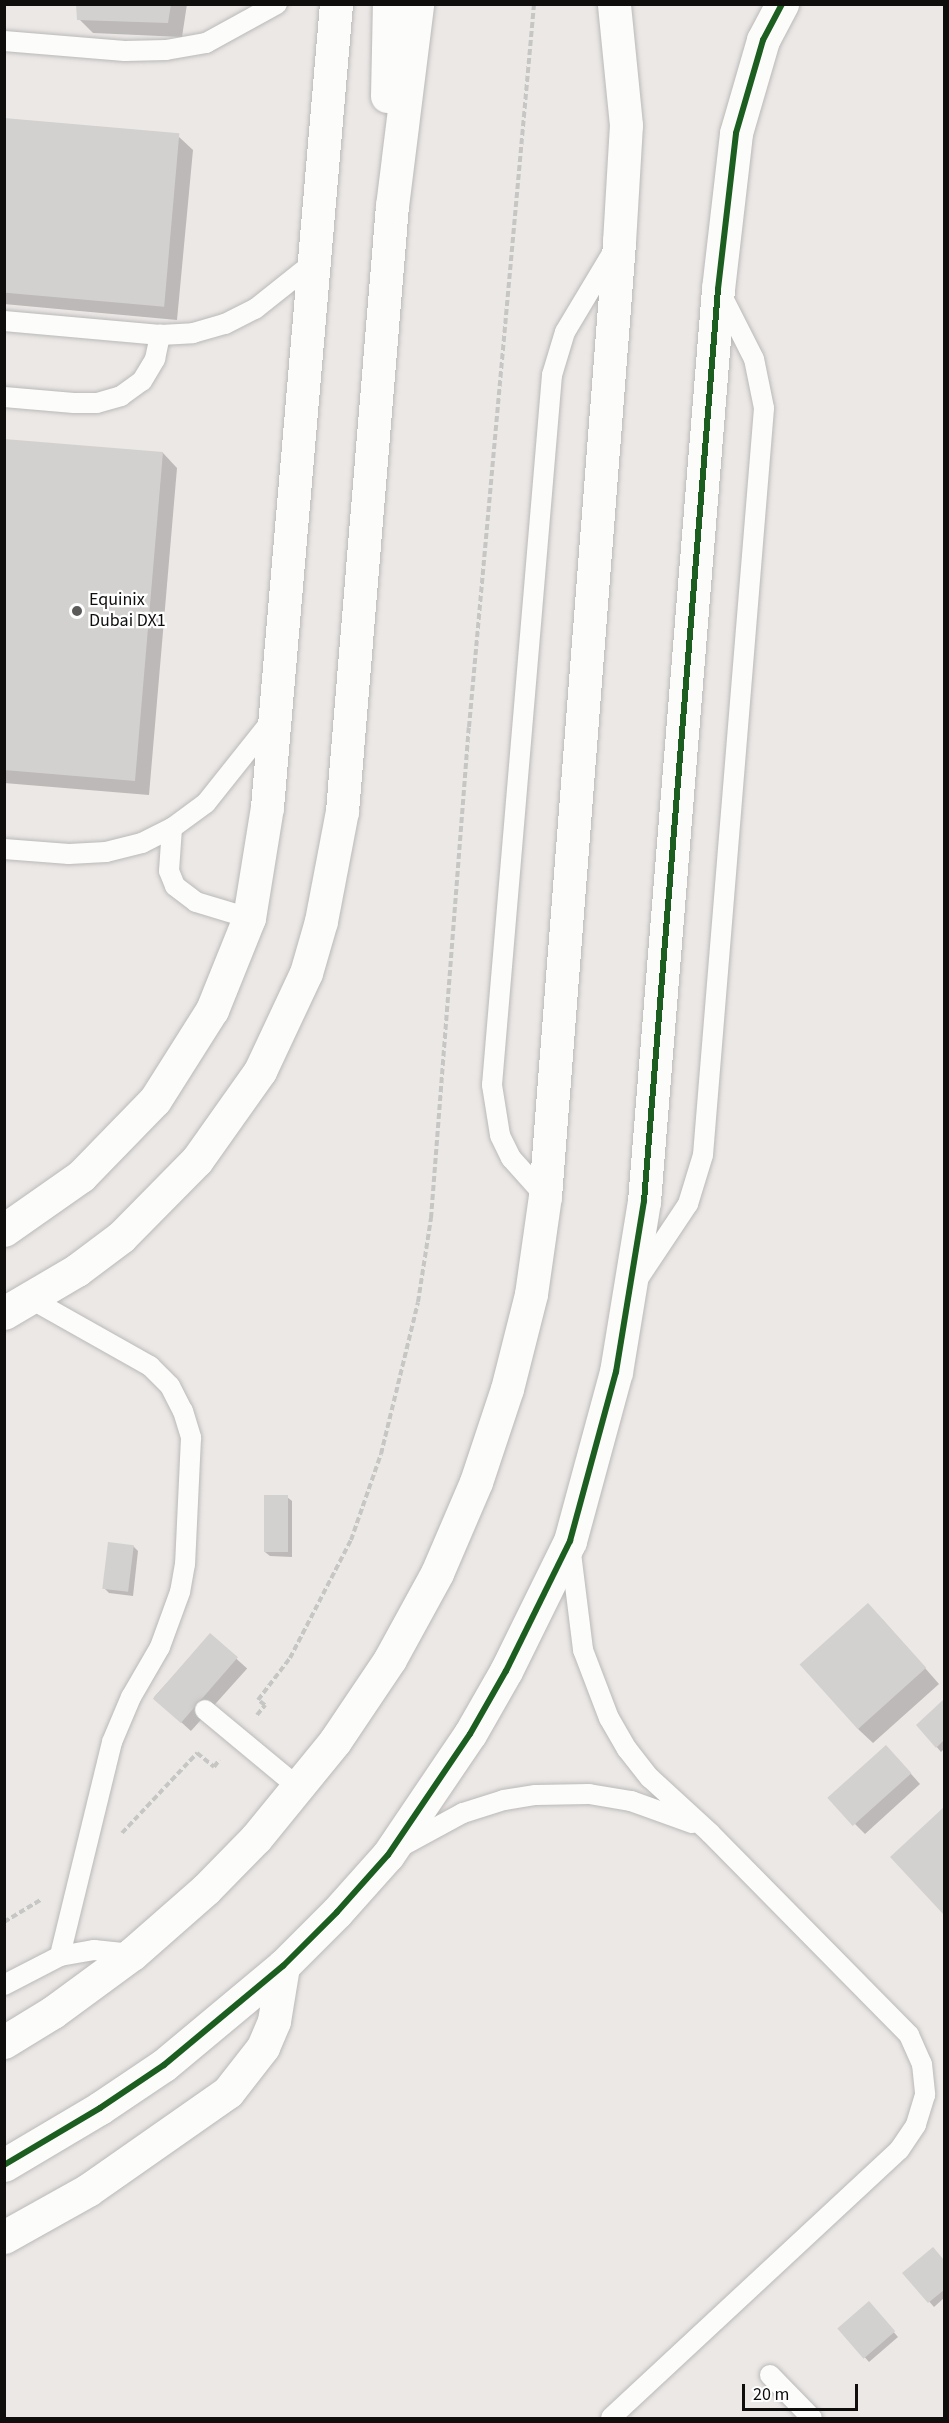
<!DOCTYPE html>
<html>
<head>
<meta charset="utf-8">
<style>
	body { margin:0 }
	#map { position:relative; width:949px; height:2423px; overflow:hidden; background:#ebe8e6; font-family:"Source Sans 3",sans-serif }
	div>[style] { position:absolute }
	.shadow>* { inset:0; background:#0003; transform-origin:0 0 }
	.building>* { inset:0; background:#d3d1cf; transform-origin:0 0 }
	.path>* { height:4px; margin-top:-2px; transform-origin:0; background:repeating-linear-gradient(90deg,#c6c6c5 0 6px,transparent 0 9px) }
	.roads { filter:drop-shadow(0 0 2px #bbb9b8) drop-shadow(0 0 2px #bbb9b8) }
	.service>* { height:20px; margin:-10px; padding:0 10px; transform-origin:10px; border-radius:10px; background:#fcfcfb }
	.minor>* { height:33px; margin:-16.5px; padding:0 16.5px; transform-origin:16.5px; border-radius:16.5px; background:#fcfcfb }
	.tertiary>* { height:33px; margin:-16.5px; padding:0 16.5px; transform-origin:16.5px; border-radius:16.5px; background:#fcfcfb }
	.cycleway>* { height:6px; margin:-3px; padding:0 3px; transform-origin:3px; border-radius:3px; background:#1b5e20 }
	.dots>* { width:16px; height:16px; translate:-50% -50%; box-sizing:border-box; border:3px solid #fff; border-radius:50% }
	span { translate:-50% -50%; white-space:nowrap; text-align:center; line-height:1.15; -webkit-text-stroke:4.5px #fff; paint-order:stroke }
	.poi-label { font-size:18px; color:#0f0e0d }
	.left { translate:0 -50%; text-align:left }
	.frame { position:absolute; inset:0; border:6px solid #0f0e0d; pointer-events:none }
	.scale { position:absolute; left:742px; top:2384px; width:116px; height:27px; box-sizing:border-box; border:3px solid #0f0e0d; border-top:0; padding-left:8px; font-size:18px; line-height:21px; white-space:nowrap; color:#0f0e0d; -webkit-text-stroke:4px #fff; paint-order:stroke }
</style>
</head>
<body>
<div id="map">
	<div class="shadow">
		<i style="clip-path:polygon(78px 4px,187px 4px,182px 37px,93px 33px,79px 19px)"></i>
		<i style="clip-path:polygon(4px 120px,178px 136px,193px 150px,177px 320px,4px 304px)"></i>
		<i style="clip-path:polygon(4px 441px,163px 453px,177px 468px,149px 795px,4px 783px)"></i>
		<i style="clip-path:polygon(287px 1497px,292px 1501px,292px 1557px,270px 1556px,265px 1552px)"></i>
		<i style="clip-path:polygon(133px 1546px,138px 1551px,133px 1596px,109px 1593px,104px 1588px)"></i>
		<i style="clip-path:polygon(882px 1619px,939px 1684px,873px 1743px,858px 1729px)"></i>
		<i style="left:210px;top:1635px;width:50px;height:84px;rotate:42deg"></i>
		<i style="clip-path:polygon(944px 1701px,944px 1749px,941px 1752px,918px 1725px)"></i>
		<i style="clip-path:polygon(896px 1757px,920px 1784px,865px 1834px,855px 1824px)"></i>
		<i style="clip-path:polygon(944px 1809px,944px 1913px,892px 1857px)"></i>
		<i style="clip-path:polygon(933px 2249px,944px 2261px,944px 2298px,934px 2307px,904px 2273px)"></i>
		<i style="clip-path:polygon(873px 2308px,898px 2337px,869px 2362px,839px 2328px)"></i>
	</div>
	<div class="building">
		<i style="clip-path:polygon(76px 4px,171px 4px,168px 23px,77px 20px)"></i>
		<i style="left:4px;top:118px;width:176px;height:174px;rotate:5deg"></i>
		<i style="clip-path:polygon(4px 439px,163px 452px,135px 781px,4px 770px)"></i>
		<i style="left:264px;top:1495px;width:24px;height:57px"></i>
		<i style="left:108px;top:1542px;width:26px;height:47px;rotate:7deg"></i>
		<i style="left:868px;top:1603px;width:87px;height:92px;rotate:48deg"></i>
		<i style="left:210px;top:1633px;width:37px;height:87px;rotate:41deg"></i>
		<i style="clip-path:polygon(944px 1699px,944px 1740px,936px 1748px,916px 1725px)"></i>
		<i style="left:886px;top:1745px;width:38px;height:79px;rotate:48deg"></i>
		<i style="clip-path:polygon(944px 1807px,944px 1915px,890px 1857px)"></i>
		<i style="clip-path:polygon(933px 2247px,944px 2260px,944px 2290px,928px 2303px,902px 2273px)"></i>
		<i style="left:869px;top:2301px;width:40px;height:42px;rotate:49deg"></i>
	</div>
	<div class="path">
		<i style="left:257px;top:1715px;width:13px;rotate:-51deg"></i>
		<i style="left:265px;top:1705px;width:9px;rotate:-144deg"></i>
		<i style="left:258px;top:1700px;width:53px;rotate:-52.7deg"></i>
		<i style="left:290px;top:1658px;width:133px;rotate:-62.7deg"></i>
		<i style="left:351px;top:1540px;width:91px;rotate:-70.8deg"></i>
		<i style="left:381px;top:1454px;width:156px;rotate:-76.3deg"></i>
		<i style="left:418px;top:1302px;width:85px;rotate:-81.2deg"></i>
		<i style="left:431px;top:1218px;width:492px;rotate:-85.6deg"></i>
		<i style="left:469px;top:727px;width:726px;rotate:-84.86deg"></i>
		<i style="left:122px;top:1833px;width:110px;rotate:-46.8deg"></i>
		<i style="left:197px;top:1753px;width:22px;rotate:39deg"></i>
		<i style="left:214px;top:1767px;width:9px;rotate:-54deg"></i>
		<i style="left:4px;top:1922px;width:44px;rotate:-31.2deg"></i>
	</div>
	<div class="roads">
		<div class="service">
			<i style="left:4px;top:41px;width:121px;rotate:4.7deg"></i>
			<i style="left:125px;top:51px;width:41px;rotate:-1.4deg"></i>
			<i style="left:166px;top:50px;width:41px;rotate:-9.9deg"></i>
			<i style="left:206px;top:43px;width:81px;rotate:-28.8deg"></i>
			<i style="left:4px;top:321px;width:157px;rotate:5.1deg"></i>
			<i style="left:160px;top:335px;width:33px;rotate:-3deg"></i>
			<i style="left:193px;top:333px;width:33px;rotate:-16deg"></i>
			<i style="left:225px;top:324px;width:34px;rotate:-27deg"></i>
			<i style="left:255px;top:309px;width:75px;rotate:-38.5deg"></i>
			<i style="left:4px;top:397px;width:70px;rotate:4.9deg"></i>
			<i style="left:74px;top:403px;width:23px"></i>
			<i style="left:97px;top:403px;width:25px;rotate:-16deg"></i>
			<i style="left:121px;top:396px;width:26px;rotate:-36deg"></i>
			<i style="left:142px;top:381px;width:26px;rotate:-59deg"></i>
			<i style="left:155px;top:359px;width:25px;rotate:-78deg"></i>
			<i style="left:172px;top:828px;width:43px;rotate:94deg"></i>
			<i style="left:169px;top:871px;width:16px;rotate:68deg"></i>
			<i style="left:175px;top:886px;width:26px;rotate:37deg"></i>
			<i style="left:196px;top:902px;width:55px;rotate:16.8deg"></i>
			<i style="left:4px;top:849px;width:65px;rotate:4.4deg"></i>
			<i style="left:69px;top:854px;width:37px;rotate:-3deg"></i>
			<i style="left:106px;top:852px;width:37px;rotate:-14deg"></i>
			<i style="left:142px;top:843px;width:34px;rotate:-27deg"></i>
			<i style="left:172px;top:828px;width:42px;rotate:-36.3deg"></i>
			<i style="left:206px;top:803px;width:106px;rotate:-51.5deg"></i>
			<i style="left:545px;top:1196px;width:51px;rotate:-131.8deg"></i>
			<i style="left:511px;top:1158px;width:25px;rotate:-116deg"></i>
			<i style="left:500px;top:1135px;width:51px;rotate:-99.1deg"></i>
			<i style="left:492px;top:1085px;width:713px;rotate:-85.17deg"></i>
			<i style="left:552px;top:375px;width:45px;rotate:-73.2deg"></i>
			<i style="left:565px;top:332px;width:96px;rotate:-59.1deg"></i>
			<i style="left:636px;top:1282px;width:94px;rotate:-56.3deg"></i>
			<i style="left:688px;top:1204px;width:51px;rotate:-73deg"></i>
			<i style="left:703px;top:1155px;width:749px;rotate:-85.33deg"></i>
			<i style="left:764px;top:408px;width:50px;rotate:-101.5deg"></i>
			<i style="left:754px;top:359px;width:75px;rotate:-116.9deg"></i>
			<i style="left:31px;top:1299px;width:137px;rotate:29.4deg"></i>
			<i style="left:150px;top:1366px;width:28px;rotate:45deg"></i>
			<i style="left:170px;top:1386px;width:28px;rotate:63deg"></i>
			<i style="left:183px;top:1411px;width:28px;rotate:73deg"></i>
			<i style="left:191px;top:1438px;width:126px;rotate:92.7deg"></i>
			<i style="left:185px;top:1564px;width:28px;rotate:100deg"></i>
			<i style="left:180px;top:1592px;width:59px;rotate:110deg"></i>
			<i style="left:160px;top:1647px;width:58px;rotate:120.1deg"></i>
			<i style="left:131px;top:1697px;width:49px;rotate:112.9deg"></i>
			<i style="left:112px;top:1742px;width:220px;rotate:103.7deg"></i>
			<i style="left:570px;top:1545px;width:106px;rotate:82.9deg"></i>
			<i style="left:583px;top:1650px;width:73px;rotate:69.1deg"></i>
			<i style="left:609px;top:1718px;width:36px;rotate:60deg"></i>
			<i style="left:627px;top:1749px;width:37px;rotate:52deg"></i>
			<i style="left:650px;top:1778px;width:81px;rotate:42.5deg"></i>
			<i style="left:710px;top:1833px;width:284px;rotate:45.4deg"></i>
			<i style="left:909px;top:2035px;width:32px;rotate:66deg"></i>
			<i style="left:922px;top:2064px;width:31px;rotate:84deg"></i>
			<i style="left:925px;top:2095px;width:31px;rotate:107deg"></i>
			<i style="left:916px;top:2125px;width:30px;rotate:124deg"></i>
			<i style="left:899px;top:2150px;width:393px;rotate:137.1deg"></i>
			<i style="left:205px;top:1710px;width:122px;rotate:39.7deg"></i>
			<i style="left:404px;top:1845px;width:67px;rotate:-28.5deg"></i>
			<i style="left:463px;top:1813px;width:43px;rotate:-17.6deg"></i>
			<i style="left:504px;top:1800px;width:32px;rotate:-9deg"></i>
			<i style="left:536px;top:1795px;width:53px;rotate:-1.1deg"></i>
			<i style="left:589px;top:1794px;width:43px;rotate:9.5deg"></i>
			<i style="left:631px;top:1801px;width:65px;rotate:19.8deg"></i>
			<i style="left:4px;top:1985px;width:63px;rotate:-27.4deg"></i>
			<i style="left:60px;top:1956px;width:35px;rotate:-10deg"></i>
			<i style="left:94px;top:1950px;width:38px;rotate:6deg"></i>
			<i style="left:770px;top:2375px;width:60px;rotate:45.7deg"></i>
		</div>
		<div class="minor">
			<i style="left:387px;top:96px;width:92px;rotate:-88.8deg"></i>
			<i style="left:4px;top:1230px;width:94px;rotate:-35deg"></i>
			<i style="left:81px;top:1176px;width:106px;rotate:-45.8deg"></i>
			<i style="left:155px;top:1100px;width:107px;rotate:-57.7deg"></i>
			<i style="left:212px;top:1010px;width:99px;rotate:-68.1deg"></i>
			<i style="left:249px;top:918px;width:112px;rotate:-80.8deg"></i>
			<i style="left:267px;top:807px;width:806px;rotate:-85.09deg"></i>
			<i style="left:4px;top:1313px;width:85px;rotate:-30.5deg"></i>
			<i style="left:77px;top:1270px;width:55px;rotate:-36.9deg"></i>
			<i style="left:121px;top:1237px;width:108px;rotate:-45.4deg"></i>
			<i style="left:197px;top:1160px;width:109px;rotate:-54.7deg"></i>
			<i style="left:260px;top:1071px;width:108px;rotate:-64.9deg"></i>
			<i style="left:306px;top:973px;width:54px;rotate:-73.9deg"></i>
			<i style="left:321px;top:921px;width:112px;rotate:-79.2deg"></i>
			<i style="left:342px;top:811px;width:607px;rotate:-85.28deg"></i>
			<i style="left:392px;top:206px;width:204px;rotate:-82.9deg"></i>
			<i style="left:4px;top:2237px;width:96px;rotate:-29.2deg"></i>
			<i style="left:88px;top:2190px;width:171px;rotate:-35deg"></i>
			<i style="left:228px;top:2092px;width:57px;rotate:-52.1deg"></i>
			<i style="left:263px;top:2047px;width:28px;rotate:-67deg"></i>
			<i style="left:274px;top:2021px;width:56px;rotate:-80.7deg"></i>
		</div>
		<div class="tertiary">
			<i style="left:4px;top:2042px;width:57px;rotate:-31.5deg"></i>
			<i style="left:53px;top:2012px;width:98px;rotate:-36.3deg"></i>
			<i style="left:132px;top:1954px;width:98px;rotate:-41.3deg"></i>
			<i style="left:206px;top:1889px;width:71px;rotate:-45.6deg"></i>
			<i style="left:256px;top:1838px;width:125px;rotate:-50.8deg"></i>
			<i style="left:335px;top:1741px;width:99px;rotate:-56.1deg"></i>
			<i style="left:390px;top:1659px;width:98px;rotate:-61.3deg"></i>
			<i style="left:437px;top:1573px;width:99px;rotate:-66.8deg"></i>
			<i style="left:476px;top:1482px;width:98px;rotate:-71.6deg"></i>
			<i style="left:507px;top:1389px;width:98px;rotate:-75.8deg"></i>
			<i style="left:531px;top:1294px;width:99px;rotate:-81.9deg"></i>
			<i style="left:545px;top:1196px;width:957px;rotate:-85.56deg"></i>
			<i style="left:619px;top:242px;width:117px;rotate:-86.6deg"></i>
			<i style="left:626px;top:125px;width:122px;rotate:-95.7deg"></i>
			<i style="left:4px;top:2165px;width:112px;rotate:-30.7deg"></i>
			<i style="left:100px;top:2108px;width:77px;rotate:-33.9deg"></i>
			<i style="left:164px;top:2065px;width:155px;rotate:-39.8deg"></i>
			<i style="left:283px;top:1966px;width:76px;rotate:-45deg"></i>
			<i style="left:337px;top:1912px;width:76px;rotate:-48.2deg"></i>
			<i style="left:388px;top:1855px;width:146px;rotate:-55.9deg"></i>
			<i style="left:470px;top:1734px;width:73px;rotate:-60.3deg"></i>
			<i style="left:506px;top:1671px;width:145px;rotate:-63.8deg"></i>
			<i style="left:570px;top:1541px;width:175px;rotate:-74.8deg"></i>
			<i style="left:616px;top:1372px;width:173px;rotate:-80.7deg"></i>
			<i style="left:644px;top:1201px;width:915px;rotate:-85.36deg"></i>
			<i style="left:718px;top:289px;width:157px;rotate:-83.4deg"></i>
			<i style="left:736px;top:133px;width:97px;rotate:-73.8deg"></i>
			<i style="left:763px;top:40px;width:41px;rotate:-62.2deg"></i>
		</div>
	</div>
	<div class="cycleway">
		<i style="left:4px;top:2165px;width:112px;rotate:-30.7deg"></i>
		<i style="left:100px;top:2108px;width:77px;rotate:-33.9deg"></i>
		<i style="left:164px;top:2065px;width:155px;rotate:-39.8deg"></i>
		<i style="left:283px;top:1966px;width:76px;rotate:-45deg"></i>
		<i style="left:337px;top:1912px;width:76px;rotate:-48.2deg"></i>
		<i style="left:388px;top:1855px;width:146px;rotate:-55.9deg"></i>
		<i style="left:470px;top:1734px;width:73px;rotate:-60.3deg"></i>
		<i style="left:506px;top:1671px;width:145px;rotate:-63.8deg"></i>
		<i style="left:570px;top:1541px;width:175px;rotate:-74.8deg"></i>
		<i style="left:616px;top:1372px;width:173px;rotate:-80.7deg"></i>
		<i style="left:644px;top:1201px;width:915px;rotate:-85.36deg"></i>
		<i style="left:718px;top:289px;width:157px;rotate:-83.4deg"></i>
		<i style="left:736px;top:133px;width:97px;rotate:-73.8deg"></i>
		<i style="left:763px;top:40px;width:41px;rotate:-62.2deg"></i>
	</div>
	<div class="dots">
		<i style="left:77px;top:611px;background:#5c5a59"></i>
	</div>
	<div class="poi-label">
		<span class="left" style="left:89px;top:611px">Equinix<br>Dubai DX1</span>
	</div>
	<div class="frame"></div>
	<div class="scale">20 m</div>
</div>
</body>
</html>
